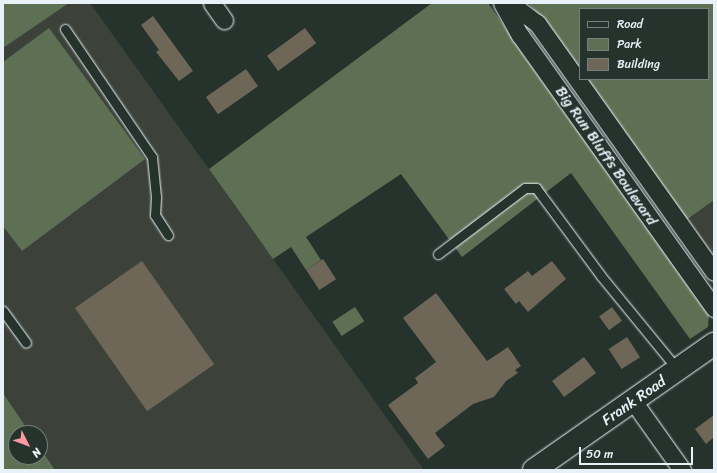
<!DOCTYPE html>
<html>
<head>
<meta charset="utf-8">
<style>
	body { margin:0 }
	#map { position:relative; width:717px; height:473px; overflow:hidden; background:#26332d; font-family:Sriracha,sans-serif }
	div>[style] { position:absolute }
	.built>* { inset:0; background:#3c4239 }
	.green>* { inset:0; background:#5e7053; transform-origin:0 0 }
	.building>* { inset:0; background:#6e6656; transform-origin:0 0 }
	.roads { filter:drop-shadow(0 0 1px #e8f1f8) drop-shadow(0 0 1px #e8f1f8) }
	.lane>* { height:9px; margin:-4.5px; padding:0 4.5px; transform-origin:4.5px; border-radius:4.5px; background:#26332d }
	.street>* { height:17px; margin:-8.5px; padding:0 8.5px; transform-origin:8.5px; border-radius:8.5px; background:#26332d }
	.primary>* { height:22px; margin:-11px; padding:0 11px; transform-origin:11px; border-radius:11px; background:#26332d }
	span { translate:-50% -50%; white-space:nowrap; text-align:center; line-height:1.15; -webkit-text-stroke:3.5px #26332d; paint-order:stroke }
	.street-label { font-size:15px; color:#e8f1f8 }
	.frame { position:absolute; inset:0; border:4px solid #e8f1f8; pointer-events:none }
	.legend { position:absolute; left:579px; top:8px; width:130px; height:72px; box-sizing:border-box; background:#26332d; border:1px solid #747f7e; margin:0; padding:5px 7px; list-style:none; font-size:12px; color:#e8f1f8 }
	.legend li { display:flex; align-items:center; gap:8px; height:20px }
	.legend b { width:20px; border:1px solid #747f7e }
	.north { position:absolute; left:8px; top:425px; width:40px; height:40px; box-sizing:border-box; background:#26332d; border:1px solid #747f7e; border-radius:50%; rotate:132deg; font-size:11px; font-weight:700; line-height:16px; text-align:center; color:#e8f1f8 }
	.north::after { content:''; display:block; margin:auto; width:14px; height:18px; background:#ff9aa2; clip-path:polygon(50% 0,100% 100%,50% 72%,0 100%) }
	.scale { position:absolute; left:579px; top:447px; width:114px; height:18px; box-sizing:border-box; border:2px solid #e8f1f8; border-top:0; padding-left:5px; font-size:12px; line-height:14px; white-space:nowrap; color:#e8f1f8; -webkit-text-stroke:3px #26332d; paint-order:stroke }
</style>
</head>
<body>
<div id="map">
	<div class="built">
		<i style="clip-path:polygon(69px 3px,90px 3px,424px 470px,55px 470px,40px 448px,40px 433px,30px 433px,3px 393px,3px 48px)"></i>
		<i style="clip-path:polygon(714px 200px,714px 264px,685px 221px)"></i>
	</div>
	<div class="green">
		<i style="clip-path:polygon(3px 3px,69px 3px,3px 48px)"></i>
		<i style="clip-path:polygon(432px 3px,488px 3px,709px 314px,708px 327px,690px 339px,571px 173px,462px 257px,401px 174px,306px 237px,321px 260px,306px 270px,291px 247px,273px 259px,209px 169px)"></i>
		<i style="clip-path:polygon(528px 3px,714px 3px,714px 200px,685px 221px,585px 79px,708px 79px,708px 9px,580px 9px,580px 72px,541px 17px)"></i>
		<i style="clip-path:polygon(49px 28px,145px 159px,22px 251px,3px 226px,3px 62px)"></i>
		<i style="left:355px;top:307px;width:17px;height:27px;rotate:57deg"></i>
		<i style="clip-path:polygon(3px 393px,30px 433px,16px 433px,16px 457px,40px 457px,40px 448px,55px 470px,3px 470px)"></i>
	</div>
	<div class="building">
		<i style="clip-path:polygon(153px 16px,193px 71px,179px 81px,156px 52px,159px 50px,141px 25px)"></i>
		<i style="left:305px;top:28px;width:19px;height:47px;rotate:54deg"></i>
		<i style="left:246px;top:69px;width:21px;height:49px;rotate:55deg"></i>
		<i style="left:323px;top:259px;width:24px;height:20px;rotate:57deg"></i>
		<i style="left:142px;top:261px;width:126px;height:82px;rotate:55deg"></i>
		<i style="clip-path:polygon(552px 261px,566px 279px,528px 312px,519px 301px,516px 304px,504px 289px,528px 271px,532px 276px)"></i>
		<i style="clip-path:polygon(436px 293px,487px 361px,508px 347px,521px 366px,515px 370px,518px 373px,506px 381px,494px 397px,473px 404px,435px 433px,445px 446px,428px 459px,388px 405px,418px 383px,415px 378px,436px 362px,403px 318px)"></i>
		<i style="left:612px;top:307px;width:17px;height:16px;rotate:54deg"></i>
		<i style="left:627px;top:337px;width:24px;height:22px;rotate:57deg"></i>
		<i style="left:584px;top:357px;width:20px;height:40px;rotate:53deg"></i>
		<i style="clip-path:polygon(714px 415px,714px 437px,706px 444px,695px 429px)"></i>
	</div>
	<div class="roads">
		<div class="lane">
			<i style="left:65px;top:29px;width:155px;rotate:55.8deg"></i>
			<i style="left:152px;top:157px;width:40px;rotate:84.3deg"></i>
			<i style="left:156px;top:197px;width:18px;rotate:93deg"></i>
			<i style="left:155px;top:215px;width:24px;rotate:57deg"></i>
			<i style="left:438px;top:254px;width:109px;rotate:-37.2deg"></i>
			<i style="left:525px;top:188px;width:11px"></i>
			<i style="left:536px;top:188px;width:109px;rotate:53.5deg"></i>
			<i style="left:601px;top:276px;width:122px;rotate:50.7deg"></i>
			<i style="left:3px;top:311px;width:39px;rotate:54deg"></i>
		</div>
		<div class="street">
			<i style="left:212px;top:3px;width:21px;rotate:55deg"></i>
			<i style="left:502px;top:3px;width:37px;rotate:61deg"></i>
			<i style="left:520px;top:35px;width:335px;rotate:54.6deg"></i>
			<i style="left:510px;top:3px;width:34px;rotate:37deg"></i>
			<i style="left:537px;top:23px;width:305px;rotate:54.6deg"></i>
			<i style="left:633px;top:401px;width:85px;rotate:54.6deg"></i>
		</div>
		<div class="primary">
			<i style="left:534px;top:470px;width:220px;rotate:-35deg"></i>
		</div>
	</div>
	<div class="street-label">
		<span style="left:606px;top:156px;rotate:55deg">Big Run Bluffs Boulevard</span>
		<span style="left:634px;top:401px;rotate:-35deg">Frank Road</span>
	</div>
	<div class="frame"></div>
	<ul class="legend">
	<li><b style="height:5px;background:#26332d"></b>Road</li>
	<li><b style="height:11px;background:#5e7053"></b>Park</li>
	<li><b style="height:11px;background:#6e6656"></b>Building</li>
	</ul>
	<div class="north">N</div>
	<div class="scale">50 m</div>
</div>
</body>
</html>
